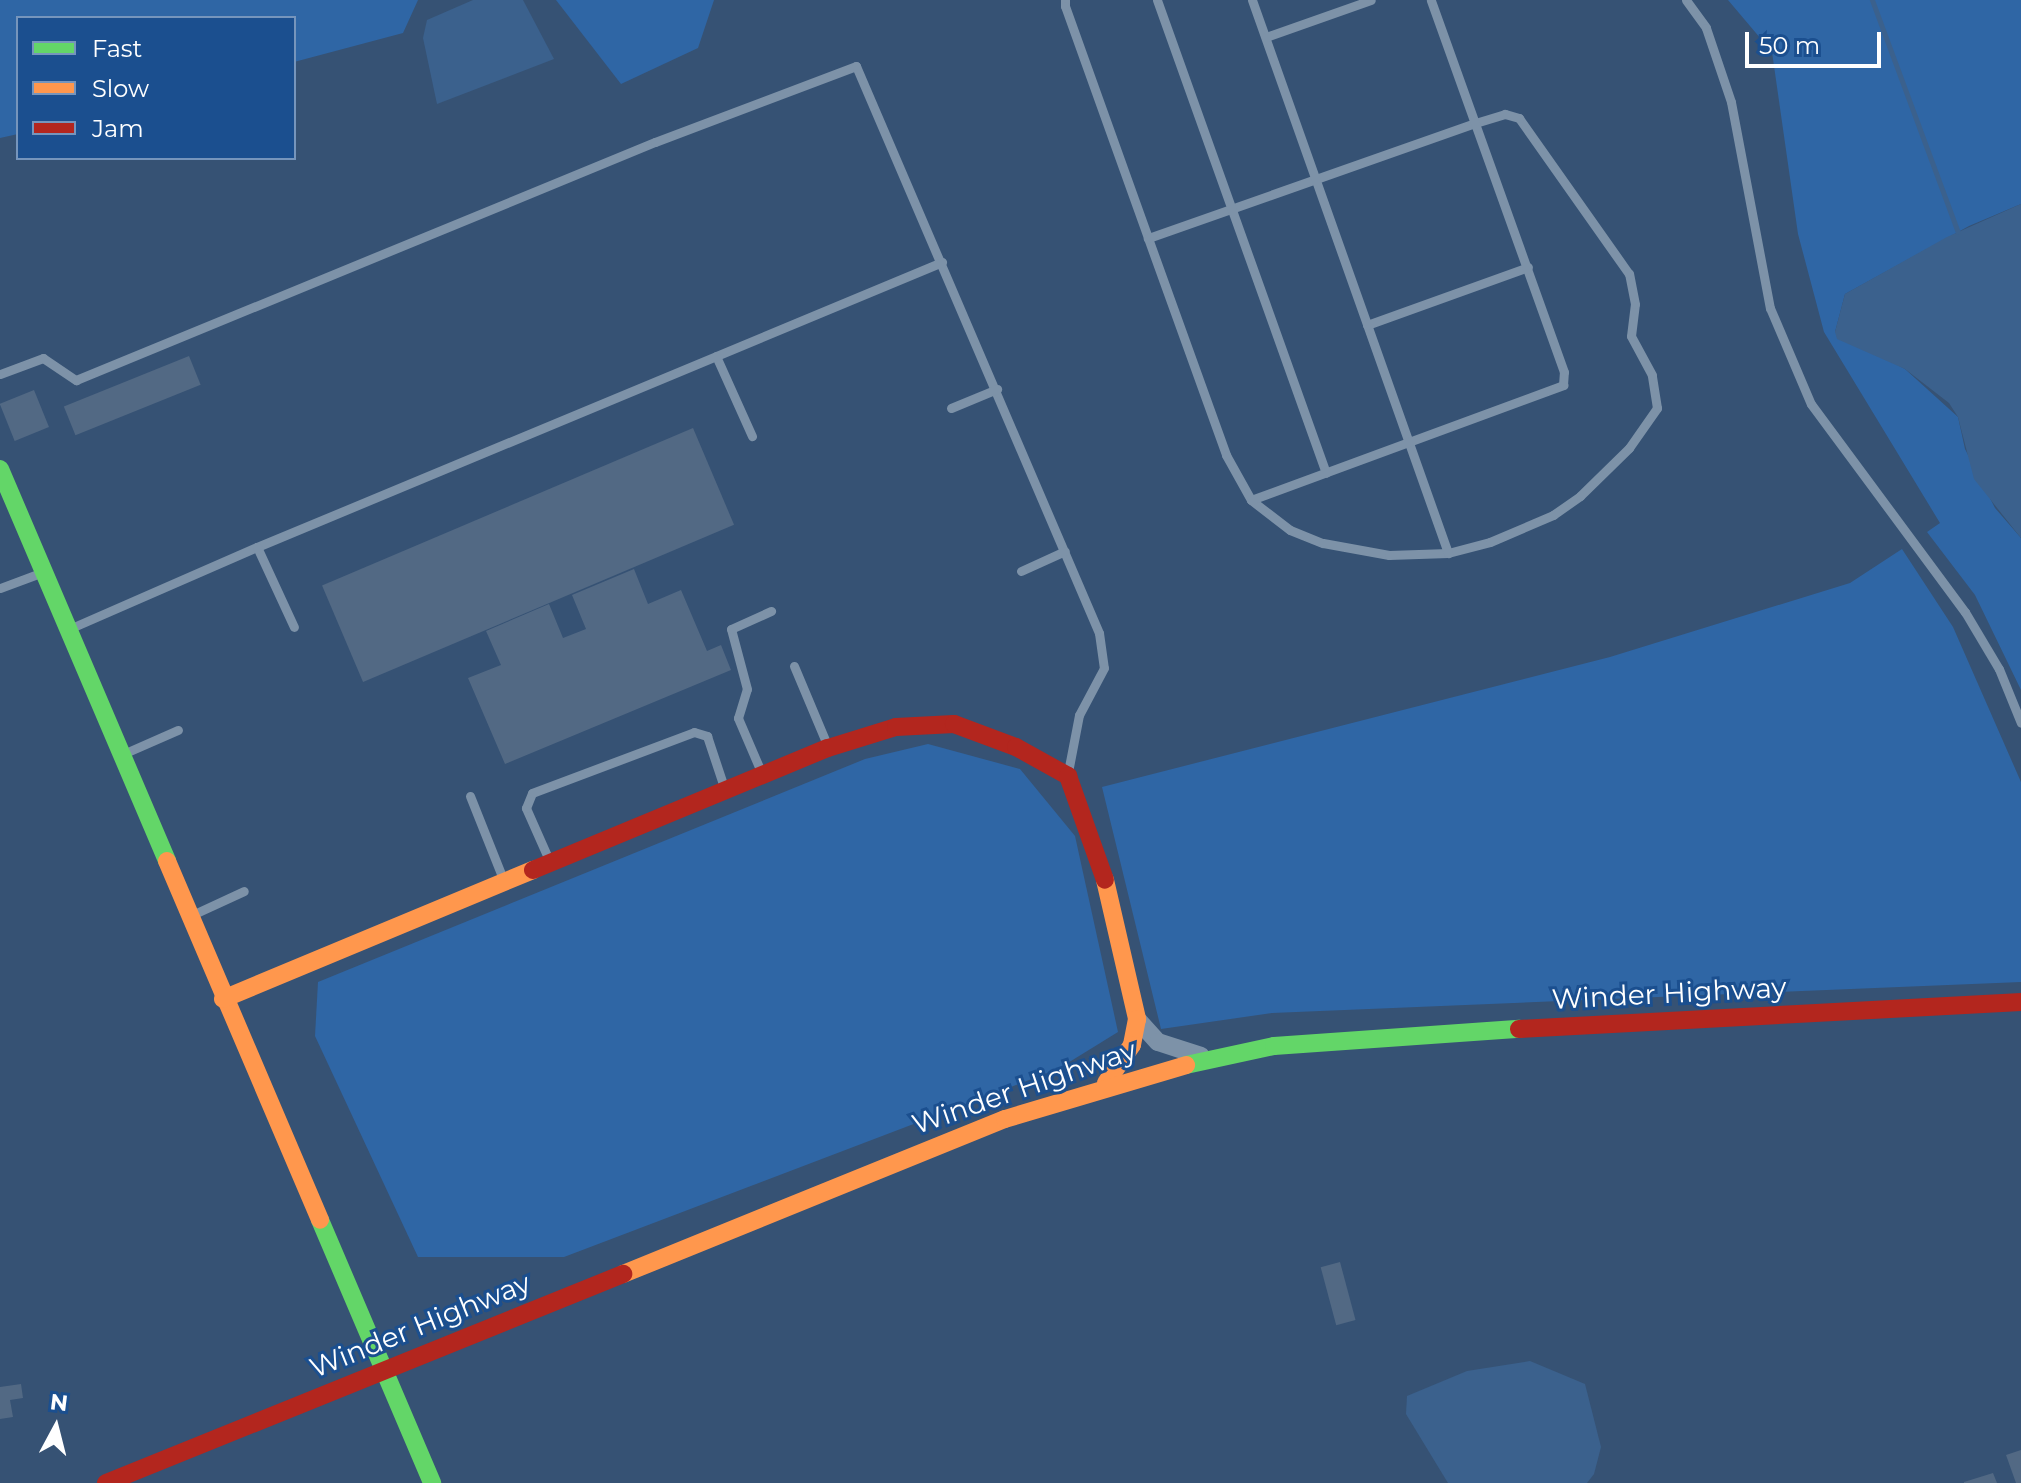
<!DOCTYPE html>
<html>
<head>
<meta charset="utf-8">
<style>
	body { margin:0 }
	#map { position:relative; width:2021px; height:1483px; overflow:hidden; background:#365274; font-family:Montserrat,sans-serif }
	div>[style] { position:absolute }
	.green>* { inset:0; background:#2f66a5 }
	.water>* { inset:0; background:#3b618d }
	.stream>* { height:5px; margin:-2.5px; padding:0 2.5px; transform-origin:2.5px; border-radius:2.5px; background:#3b618d }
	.building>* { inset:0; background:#526984; transform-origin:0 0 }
	.lane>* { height:9px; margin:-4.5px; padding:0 4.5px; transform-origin:4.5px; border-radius:4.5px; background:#7d92a8 }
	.street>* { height:18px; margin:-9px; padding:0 9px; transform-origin:9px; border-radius:9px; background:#7d92a8 }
	.fast>* { height:18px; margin:-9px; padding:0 9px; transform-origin:9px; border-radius:9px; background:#63d668 }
	.slow>* { height:18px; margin:-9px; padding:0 9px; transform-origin:9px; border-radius:9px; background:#ff974d }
	.jam>* { height:18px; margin:-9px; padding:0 9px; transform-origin:9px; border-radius:9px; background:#b3261e }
	span { translate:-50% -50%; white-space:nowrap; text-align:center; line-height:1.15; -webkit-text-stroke:6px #1b4f8f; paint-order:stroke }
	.street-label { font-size:28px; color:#fff }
	.legend { position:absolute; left:16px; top:16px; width:280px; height:144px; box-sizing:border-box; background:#1b4f8f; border:2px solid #7695bc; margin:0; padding:10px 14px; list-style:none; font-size:24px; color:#fff }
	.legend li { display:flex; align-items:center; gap:16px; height:40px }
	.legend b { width:40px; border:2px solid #7695bc }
	.north { position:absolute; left:16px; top:1387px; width:80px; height:80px; -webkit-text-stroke:6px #1b4f8f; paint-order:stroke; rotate:7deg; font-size:22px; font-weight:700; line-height:32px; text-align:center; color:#fff }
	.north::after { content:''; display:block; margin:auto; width:28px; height:36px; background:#fff; clip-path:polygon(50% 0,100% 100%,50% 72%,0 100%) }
	.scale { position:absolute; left:1745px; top:32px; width:136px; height:36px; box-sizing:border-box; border:4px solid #fff; border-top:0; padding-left:10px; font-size:24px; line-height:28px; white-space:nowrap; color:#fff; -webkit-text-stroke:6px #1b4f8f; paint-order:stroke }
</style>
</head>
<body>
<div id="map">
	<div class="green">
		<i style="clip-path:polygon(0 0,418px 0,403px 33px,294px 62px,294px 18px,18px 18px,18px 134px,0 138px)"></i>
		<i style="clip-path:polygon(556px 0,714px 0,698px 48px,621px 84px)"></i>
		<i style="clip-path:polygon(1728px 0,2021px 0,2021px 204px,1969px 226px,1845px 294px,1835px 332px,1905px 369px,1958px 417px,1965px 449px,1995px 508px,2021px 538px,2021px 690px,1975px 595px,1927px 532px,1940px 523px,1824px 332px,1798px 234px,1772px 52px)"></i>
		<i style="clip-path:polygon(1902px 549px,1953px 627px,2021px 782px,2021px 982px,1272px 1013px,1161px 1029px,1102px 787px,1610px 657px,1850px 583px)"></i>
		<i style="clip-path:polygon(928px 744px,1020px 769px,1075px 836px,1118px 1032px,1058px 1069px,564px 1257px,418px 1257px,315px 1036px,318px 982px,865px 759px)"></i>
	</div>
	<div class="water">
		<i style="clip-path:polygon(473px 0,523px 0,554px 59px,437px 104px,423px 38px,427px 20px)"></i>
		<i style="clip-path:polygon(2021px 204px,2021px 538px,1974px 479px,1958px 417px,1949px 403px,1905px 369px,1837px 339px,1835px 332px,1845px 294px,1947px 237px)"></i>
		<i style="clip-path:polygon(1530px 1361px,1585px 1384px,1601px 1447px,1594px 1474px,1587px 1483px,1448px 1483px,1406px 1414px,1407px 1396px,1467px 1371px)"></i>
	</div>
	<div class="stream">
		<i style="left:1872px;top:0;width:247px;rotate:69.7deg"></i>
	</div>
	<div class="building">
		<i style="left:189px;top:356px;width:31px;height:135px;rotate:68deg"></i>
		<i style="left:34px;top:390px;width:40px;height:37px;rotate:68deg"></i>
		<i style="left:693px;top:428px;width:105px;height:403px;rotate:67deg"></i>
		<i style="clip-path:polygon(634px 569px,648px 604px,681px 590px,707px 651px,721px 645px,731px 670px,505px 764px,468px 678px,501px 665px,486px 631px,549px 604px,563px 638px,586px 629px,572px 595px)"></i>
		<i style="left:1340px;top:1262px;width:60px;height:20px;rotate:75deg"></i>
		<i style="clip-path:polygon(21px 1384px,23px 1398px,10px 1400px,13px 1417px,0 1419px,0 1387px)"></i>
		<i style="clip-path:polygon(2021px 1450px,2021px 1483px,2016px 1483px,2006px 1455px)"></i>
		<i style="clip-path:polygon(1993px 1473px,1997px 1483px,1964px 1483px,1964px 1482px)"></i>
	</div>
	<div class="lane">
		<i style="left:1065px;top:0;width:6px;rotate:90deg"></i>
		<i style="left:1065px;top:6px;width:246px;rotate:70.3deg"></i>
		<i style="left:1148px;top:238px;width:231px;rotate:70.2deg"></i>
		<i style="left:1226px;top:455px;width:51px;rotate:60.9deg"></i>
		<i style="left:1251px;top:500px;width:49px;rotate:37.6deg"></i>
		<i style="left:1290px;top:530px;width:35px;rotate:22deg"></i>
		<i style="left:1323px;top:543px;width:67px;rotate:10.3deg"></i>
		<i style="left:1389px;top:555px;width:59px;rotate:-1.9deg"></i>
		<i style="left:1448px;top:553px;width:43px;rotate:-14.7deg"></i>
		<i style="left:1490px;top:542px;width:69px;rotate:-23.2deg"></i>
		<i style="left:1553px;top:515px;width:33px;rotate:-35deg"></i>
		<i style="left:1580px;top:496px;width:69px;rotate:-44.4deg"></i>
		<i style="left:1629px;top:448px;width:49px;rotate:-55deg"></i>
		<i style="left:1657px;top:408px;width:33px;rotate:-99deg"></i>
		<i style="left:1652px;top:375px;width:44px;rotate:-118.3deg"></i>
		<i style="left:1631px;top:336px;width:32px;rotate:-83deg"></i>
		<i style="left:1635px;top:304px;width:31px;rotate:-101deg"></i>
		<i style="left:1629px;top:274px;width:191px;rotate:-125.2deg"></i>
		<i style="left:1519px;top:118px;width:15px;rotate:-164deg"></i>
		<i style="left:1505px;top:114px;width:31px;rotate:163deg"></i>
		<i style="left:1475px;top:123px;width:347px;rotate:160.6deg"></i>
		<i style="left:1157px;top:0;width:502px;rotate:70.34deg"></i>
		<i style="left:1252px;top:0;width:587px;rotate:70.48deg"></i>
		<i style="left:1686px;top:0;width:34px;rotate:54deg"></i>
		<i style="left:1706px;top:28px;width:78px;rotate:71.3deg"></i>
		<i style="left:1731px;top:102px;width:210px;rotate:79.3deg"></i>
		<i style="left:1770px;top:308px;width:104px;rotate:66.9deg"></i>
		<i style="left:1811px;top:404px;width:259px;rotate:53.5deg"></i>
		<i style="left:1965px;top:612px;width:66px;rotate:59.2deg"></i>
		<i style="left:1999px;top:669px;width:58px;rotate:67.8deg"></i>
		<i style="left:1266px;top:37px;width:111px;rotate:-19.4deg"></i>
		<i style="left:1367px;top:325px;width:171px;rotate:-19.8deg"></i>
		<i style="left:716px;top:356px;width:88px;rotate:65.8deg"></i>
		<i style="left:0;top:374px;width:46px;rotate:-20.4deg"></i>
		<i style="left:43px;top:358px;width:40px;rotate:34deg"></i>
		<i style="left:76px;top:380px;width:626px;rotate:-22.35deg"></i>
		<i style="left:655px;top:142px;width:215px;rotate:-20.7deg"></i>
		<i style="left:856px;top:66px;width:617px;rotate:66.8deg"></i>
		<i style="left:1099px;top:633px;width:35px;rotate:82deg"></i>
		<i style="left:1104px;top:668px;width:53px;rotate:118deg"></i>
		<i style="left:1079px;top:715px;width:58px;rotate:100.9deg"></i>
		<i style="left:951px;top:408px;width:50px;rotate:-22.4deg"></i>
		<i style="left:1251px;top:500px;width:333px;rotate:-20.2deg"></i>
		<i style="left:1563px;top:385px;width:13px;rotate:-86deg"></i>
		<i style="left:1564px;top:372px;width:395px;rotate:-109.7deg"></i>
		<i style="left:257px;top:547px;width:742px;rotate:-22.59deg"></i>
		<i style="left:1021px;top:571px;width:48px;rotate:-24.4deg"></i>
		<i style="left:0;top:588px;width:46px;rotate:-20.4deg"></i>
		<i style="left:69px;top:629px;width:205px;rotate:-23.6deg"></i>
		<i style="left:257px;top:547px;width:88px;rotate:65.2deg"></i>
		<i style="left:794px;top:666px;width:88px;rotate:67.2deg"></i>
		<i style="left:123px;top:754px;width:60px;rotate:-23.6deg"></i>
		<i style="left:762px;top:774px;width:61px;rotate:-113.2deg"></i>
		<i style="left:738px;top:718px;width:30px;rotate:-73deg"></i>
		<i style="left:747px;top:689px;width:62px;rotate:-104.9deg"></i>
		<i style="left:731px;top:629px;width:44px;rotate:-24.2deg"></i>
		<i style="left:470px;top:796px;width:89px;rotate:68.3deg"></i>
		<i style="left:549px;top:860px;width:57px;rotate:-113.9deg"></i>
		<i style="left:526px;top:808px;width:16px;rotate:-68deg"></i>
		<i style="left:532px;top:793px;width:173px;rotate:-20.6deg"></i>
		<i style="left:694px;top:732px;width:14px;rotate:17deg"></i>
		<i style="left:707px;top:736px;width:57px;rotate:71.6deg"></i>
		<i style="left:192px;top:915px;width:57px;rotate:-24.8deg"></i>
	</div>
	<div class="street">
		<i style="left:1137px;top:1019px;width:31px;rotate:48deg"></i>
		<i style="left:1158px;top:1042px;width:45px;rotate:18deg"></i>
	</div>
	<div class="fast">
		<i style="left:0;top:469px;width:426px;rotate:66.9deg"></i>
		<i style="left:1186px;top:1065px;width:90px;rotate:-12.2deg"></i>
		<i style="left:1274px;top:1046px;width:246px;rotate:-4deg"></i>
		<i style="left:320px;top:1220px;width:286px;rotate:66.9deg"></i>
	</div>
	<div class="slow">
		<i style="left:167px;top:861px;width:390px;rotate:66.9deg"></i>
		<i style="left:1105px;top:880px;width:143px;rotate:77deg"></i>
		<i style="left:1137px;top:1019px;width:26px;rotate:101deg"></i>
		<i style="left:1132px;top:1045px;width:46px;rotate:124.4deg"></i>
		<i style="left:223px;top:999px;width:336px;rotate:-22.6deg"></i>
		<i style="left:623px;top:1274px;width:412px;rotate:-22.1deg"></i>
		<i style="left:1005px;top:1119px;width:189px;rotate:-16.6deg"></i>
	</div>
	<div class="jam">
		<i style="left:533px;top:870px;width:319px;rotate:-22.5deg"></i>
		<i style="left:828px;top:748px;width:71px;rotate:-17.2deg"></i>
		<i style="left:896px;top:727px;width:58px;rotate:-3deg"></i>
		<i style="left:954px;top:724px;width:66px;rotate:20.4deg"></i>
		<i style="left:1016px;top:747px;width:60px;rotate:29.1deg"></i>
		<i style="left:1068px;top:776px;width:110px;rotate:70.4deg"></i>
		<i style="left:1519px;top:1029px;width:503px;rotate:-3.08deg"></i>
		<i style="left:106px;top:1483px;width:558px;rotate:-22.01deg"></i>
	</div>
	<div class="street-label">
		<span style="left:1669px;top:993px;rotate:-3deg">Winder Highway</span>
		<span style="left:1024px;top:1087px;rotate:-19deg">Winder Highway</span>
		<span style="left:420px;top:1325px;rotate:-22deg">Winder Highway</span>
	</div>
	<ul class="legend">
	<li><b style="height:10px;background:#63d668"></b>Fast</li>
	<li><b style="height:10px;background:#ff974d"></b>Slow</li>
	<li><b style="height:10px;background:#b3261e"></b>Jam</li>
	</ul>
	<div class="north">N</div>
	<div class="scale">50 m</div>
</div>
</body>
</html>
